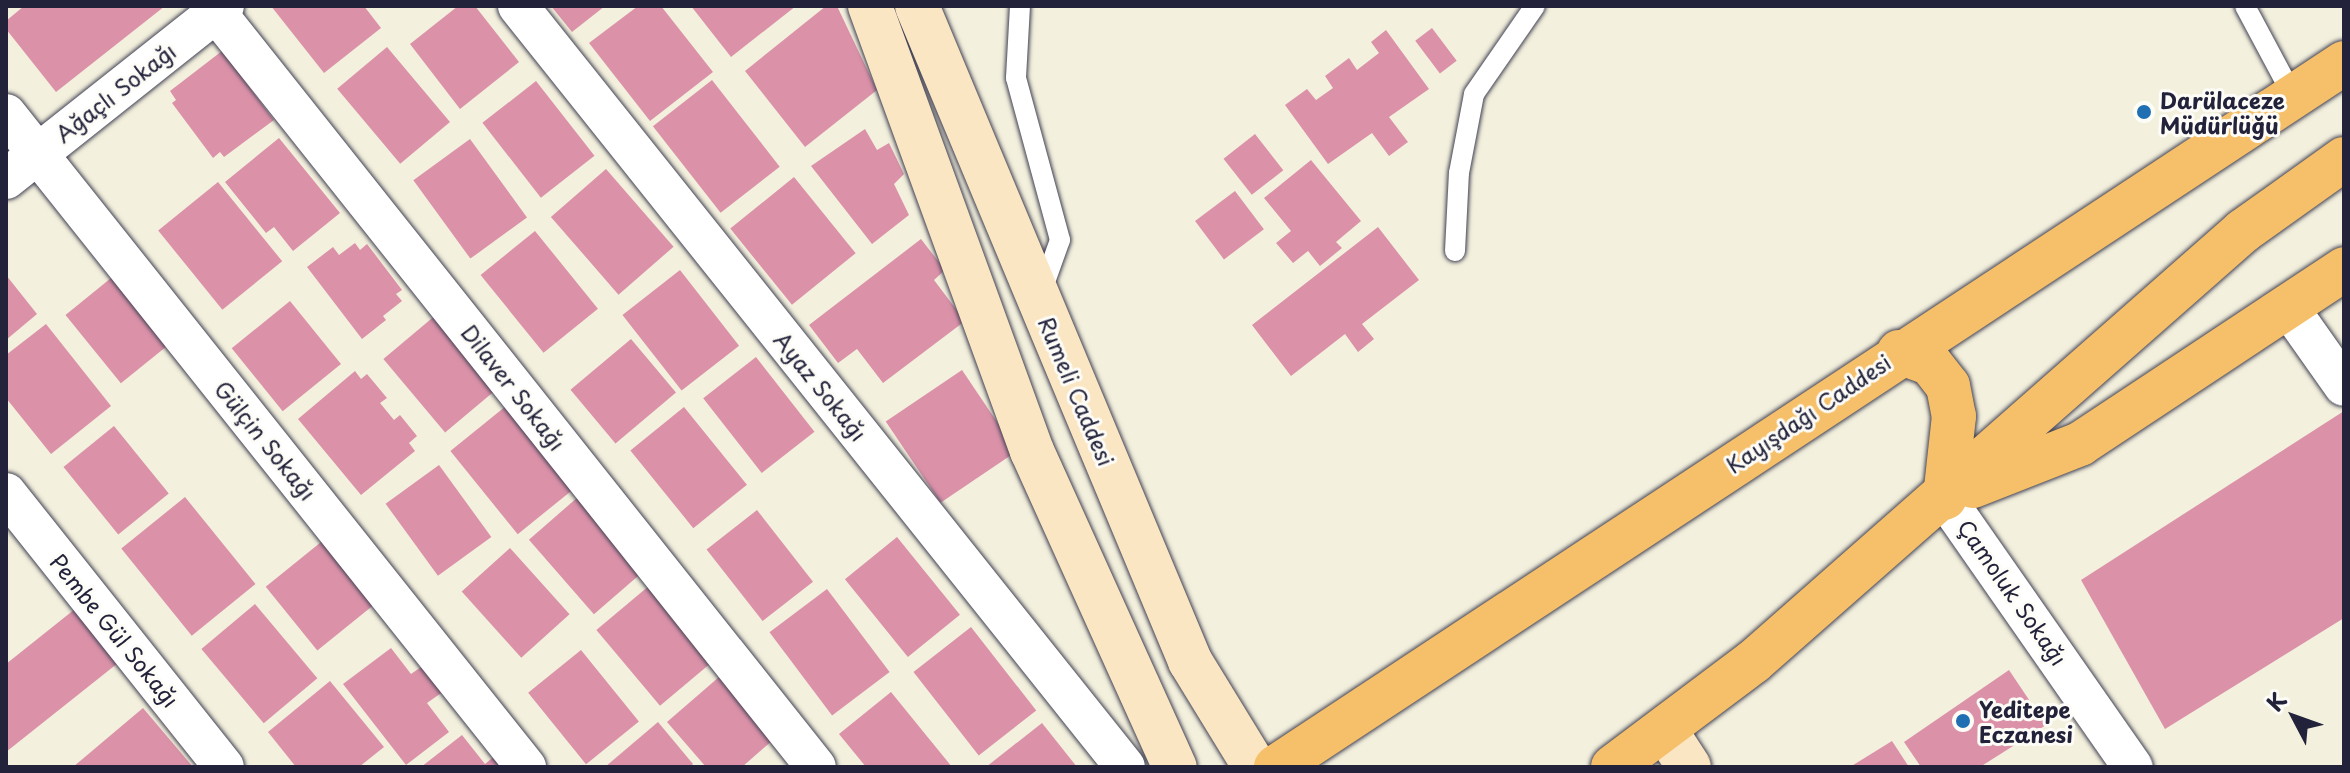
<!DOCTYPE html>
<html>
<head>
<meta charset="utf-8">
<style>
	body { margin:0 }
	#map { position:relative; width:2350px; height:773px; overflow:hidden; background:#f3f0dd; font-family:"Playpen Sans",sans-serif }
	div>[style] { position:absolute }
	.building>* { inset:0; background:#db92a9; transform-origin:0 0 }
	.roads { filter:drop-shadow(0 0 2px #414153) drop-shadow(0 0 2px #414153) }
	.lane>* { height:20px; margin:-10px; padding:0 10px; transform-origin:10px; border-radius:10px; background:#fff }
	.street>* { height:40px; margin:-20px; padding:0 20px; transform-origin:20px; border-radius:20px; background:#fff }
	.secondary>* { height:44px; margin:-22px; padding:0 22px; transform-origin:22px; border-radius:22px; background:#fbe6c4 }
	.primary>* { height:44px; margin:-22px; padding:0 22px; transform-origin:22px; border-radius:22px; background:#f6c06b }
	.dots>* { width:22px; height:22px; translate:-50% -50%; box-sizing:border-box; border:4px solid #fdfcf7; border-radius:50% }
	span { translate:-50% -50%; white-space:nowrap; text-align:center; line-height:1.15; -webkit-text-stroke:6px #fdfcf7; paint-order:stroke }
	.street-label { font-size:22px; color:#22223b }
	.poi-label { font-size:22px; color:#22223b; font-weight:700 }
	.left { translate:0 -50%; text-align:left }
	.frame { position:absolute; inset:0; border:8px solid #22223b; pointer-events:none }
	.north { position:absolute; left:2254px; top:677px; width:80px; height:80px; -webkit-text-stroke:6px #fdfcf7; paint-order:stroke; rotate:311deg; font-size:22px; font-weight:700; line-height:32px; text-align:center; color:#22223b }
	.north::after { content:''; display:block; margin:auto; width:28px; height:36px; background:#22223b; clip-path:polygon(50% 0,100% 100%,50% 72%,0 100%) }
</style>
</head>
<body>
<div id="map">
	<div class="building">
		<i style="clip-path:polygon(24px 6px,165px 6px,56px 92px,6px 29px,6px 21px)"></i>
		<i style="clip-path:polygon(271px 6px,364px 6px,381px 28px,324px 73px)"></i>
		<i style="clip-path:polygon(458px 6px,475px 6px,519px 62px,460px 109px,410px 44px)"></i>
		<i style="clip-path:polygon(551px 6px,605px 6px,572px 32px)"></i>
		<i style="clip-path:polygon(638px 6px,661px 6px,713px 72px,650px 121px,589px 43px)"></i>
		<i style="clip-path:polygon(691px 6px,796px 6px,731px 57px)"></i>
		<i style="clip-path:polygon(826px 6px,837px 6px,877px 90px,805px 147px,745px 71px)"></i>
		<i style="left:1432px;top:28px;width:41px;height:21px;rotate:53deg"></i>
		<i style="clip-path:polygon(1386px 30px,1429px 89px,1389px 117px,1408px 142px,1389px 156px,1372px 133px,1328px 164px,1285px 105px,1307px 89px,1316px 100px,1333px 88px,1325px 76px,1349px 58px,1357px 70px,1379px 53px,1371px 42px)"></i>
		<i style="left:387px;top:47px;width:98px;height:65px;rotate:50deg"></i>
		<i style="clip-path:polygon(222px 51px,274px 120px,224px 157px,220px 152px,213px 158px,172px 103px,176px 100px,170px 91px)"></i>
		<i style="left:712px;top:80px;width:110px;height:75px;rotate:52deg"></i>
		<i style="left:536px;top:81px;width:95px;height:68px;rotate:52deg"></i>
		<i style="clip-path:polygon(865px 129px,877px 150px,889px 143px,904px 174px,894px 184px,909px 215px,872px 244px,811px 166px)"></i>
		<i style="left:1255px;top:134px;width:46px;height:40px;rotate:52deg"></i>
		<i style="clip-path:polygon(279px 138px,340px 213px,293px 251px,274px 227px,266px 233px,225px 182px)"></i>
		<i style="left:470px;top:139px;width:97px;height:70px;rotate:54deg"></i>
		<i style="clip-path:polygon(1311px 160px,1361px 221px,1336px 242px,1342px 248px,1320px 266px,1308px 251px,1293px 263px,1276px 243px,1291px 231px,1264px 198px)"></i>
		<i style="left:606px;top:169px;width:103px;height:73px;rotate:49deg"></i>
		<i style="left:794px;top:177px;width:98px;height:82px;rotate:51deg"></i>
		<i style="left:218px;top:182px;width:102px;height:77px;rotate:51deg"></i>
		<i style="left:1235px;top:191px;width:48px;height:50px;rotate:53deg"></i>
		<i style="clip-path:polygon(1378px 227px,1419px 280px,1362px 324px,1374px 339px,1358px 352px,1345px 334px,1291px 376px,1252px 325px)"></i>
		<i style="left:535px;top:231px;width:100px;height:70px;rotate:51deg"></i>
		<i style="clip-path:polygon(921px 239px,945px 270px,934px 280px,965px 321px,883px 383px,857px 349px,838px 363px,809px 325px)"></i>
		<i style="clip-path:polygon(355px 243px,360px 250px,367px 244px,402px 290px,396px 294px,402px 301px,383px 316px,386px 320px,362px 339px,307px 267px,333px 247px,339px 255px)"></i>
		<i style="left:680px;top:270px;width:96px;height:73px;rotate:52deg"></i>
		<i style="left:116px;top:274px;width:88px;height:65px;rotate:51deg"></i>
		<i style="clip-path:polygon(6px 275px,37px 314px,6px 340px)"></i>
		<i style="left:290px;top:301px;width:81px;height:75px;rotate:51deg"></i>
		<i style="left:437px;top:314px;width:96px;height:70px;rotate:50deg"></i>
		<i style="clip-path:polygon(46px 324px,111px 406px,51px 454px,6px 398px,6px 355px)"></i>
		<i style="left:631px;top:339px;width:70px;height:79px;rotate:50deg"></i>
		<i style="left:756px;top:357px;width:95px;height:67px;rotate:52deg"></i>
		<i style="left:962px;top:370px;width:98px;height:92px;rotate:56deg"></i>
		<i style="clip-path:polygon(355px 371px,361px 379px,367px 374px,387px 398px,380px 403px,394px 420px,400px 415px,417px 436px,409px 443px,415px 451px,361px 495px,298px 419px)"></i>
		<i style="left:511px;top:402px;width:107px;height:78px;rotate:51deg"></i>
		<i style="left:684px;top:407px;width:100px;height:69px;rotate:51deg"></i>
		<i style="clip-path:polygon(2344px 411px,2344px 618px,2165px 729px,2081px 580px)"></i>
		<i style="left:114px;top:426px;width:87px;height:65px;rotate:51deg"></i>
		<i style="left:439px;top:465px;width:89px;height:66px;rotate:54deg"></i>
		<i style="left:185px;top:497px;width:112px;height:82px;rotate:51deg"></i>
		<i style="left:578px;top:497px;width:99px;height:65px;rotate:49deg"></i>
		<i style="left:757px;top:510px;width:91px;height:64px;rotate:52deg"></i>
		<i style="left:331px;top:534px;width:82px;height:84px;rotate:51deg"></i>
		<i style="left:897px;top:537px;width:100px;height:67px;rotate:51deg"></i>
		<i style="left:510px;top:548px;width:89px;height:65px;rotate:48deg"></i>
		<i style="left:650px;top:585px;width:99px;height:70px;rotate:50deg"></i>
		<i style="left:827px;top:589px;width:104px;height:72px;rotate:53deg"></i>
		<i style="left:255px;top:604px;width:97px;height:70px;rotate:50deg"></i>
		<i style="clip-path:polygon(75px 609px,118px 663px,6px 752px,6px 664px)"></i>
		<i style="left:971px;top:627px;width:106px;height:73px;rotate:52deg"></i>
		<i style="clip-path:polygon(391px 648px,411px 674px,424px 665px,444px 691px,427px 703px,449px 732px,406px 765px,343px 684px)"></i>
		<i style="left:581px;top:650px;width:92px;height:68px;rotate:51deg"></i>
		<i style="clip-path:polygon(2009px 670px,2046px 725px,1980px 767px,1921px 767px,1904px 742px)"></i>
		<i style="clip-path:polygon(719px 677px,773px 740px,742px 767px,706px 767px,667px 722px)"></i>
		<i style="clip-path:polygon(330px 681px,384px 747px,359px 767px,296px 767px,268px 732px)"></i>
		<i style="clip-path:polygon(891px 692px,952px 767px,866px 767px,839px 734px)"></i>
		<i style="clip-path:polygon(143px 708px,193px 767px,73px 767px)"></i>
		<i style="clip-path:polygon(658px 722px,693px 764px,690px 767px,605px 767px)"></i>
		<i style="clip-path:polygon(1042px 723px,1077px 767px,986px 767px)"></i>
		<i style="clip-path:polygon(462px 735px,485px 764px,496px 755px,505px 767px,421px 767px)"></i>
		<i style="clip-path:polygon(1892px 741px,1909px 767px,1850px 767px)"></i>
	</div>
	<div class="roads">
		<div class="lane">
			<i style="left:1020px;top:6px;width:72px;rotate:93.2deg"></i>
			<i style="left:1016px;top:78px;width:168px;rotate:74.8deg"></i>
			<i style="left:1060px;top:240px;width:56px;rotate:109.7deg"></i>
			<i style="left:2245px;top:6px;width:102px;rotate:61.9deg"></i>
			<i style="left:1455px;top:251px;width:78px;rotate:-87.1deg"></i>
			<i style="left:1459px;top:173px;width:80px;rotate:-79.2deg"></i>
			<i style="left:1474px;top:94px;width:107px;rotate:-55.3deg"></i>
		</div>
		<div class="street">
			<i style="left:211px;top:6px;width:972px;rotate:51.52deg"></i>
			<i style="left:518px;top:6px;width:973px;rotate:51.42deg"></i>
			<i style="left:6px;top:114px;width:835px;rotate:51.47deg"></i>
			<i style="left:6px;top:179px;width:278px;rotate:-38.4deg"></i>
			<i style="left:2289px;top:308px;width:95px;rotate:54.8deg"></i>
			<i style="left:6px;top:493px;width:350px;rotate:51.5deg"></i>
			<i style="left:1945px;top:498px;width:328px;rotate:55.1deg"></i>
		</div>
		<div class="secondary">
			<i style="left:870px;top:6px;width:474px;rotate:70deg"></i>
			<i style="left:1032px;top:451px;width:347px;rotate:65.7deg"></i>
			<i style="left:917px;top:6px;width:710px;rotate:67.37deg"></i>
			<i style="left:1190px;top:661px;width:124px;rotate:58.5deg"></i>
			<i style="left:1665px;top:730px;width:44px;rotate:57deg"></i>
		</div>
		<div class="primary">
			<i style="left:1899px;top:352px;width:33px;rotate:20deg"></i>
			<i style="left:1930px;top:363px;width:29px;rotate:52deg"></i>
			<i style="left:1948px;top:386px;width:31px;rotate:79deg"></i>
			<i style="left:1954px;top:416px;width:82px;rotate:96.3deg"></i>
			<i style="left:1973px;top:486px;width:115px;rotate:-21.4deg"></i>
			<i style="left:2080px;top:444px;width:317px;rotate:-33.5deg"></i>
			<i style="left:1276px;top:767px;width:1279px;rotate:-33.39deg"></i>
			<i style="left:1613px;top:767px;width:175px;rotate:-36.9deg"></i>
			<i style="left:1753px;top:662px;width:653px;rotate:-41.33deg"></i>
			<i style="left:2243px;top:231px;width:124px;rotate:-35.5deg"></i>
		</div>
	</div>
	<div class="dots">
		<i style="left:2144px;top:112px;background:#1f6fb2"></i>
		<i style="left:1963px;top:721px;background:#1f6fb2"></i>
	</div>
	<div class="street-label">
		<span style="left:115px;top:92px;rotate:-38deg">Ağaçlı Sokağı</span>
		<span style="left:821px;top:386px;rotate:51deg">Ayaz Sokağı</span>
		<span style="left:514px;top:387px;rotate:52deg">Dilaver Sokağı</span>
		<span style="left:1077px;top:391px;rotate:67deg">Rumeli Caddesi</span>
		<span style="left:1808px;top:413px;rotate:-34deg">Kayışdağı Caddesi</span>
		<span style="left:266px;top:440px;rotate:51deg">Gülçin Sokağı</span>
		<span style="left:2013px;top:592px;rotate:55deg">Çamoluk Sokağı</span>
		<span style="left:115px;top:630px;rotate:51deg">Pembe Gül Sokağı</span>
	</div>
	<div class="poi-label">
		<span class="left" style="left:2160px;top:112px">Darülaceze<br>Müdürlüğü</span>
		<span class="left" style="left:1979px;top:721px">Yeditepe<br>Eczanesi</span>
	</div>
	<div class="frame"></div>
	<div class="north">K</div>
</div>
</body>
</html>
